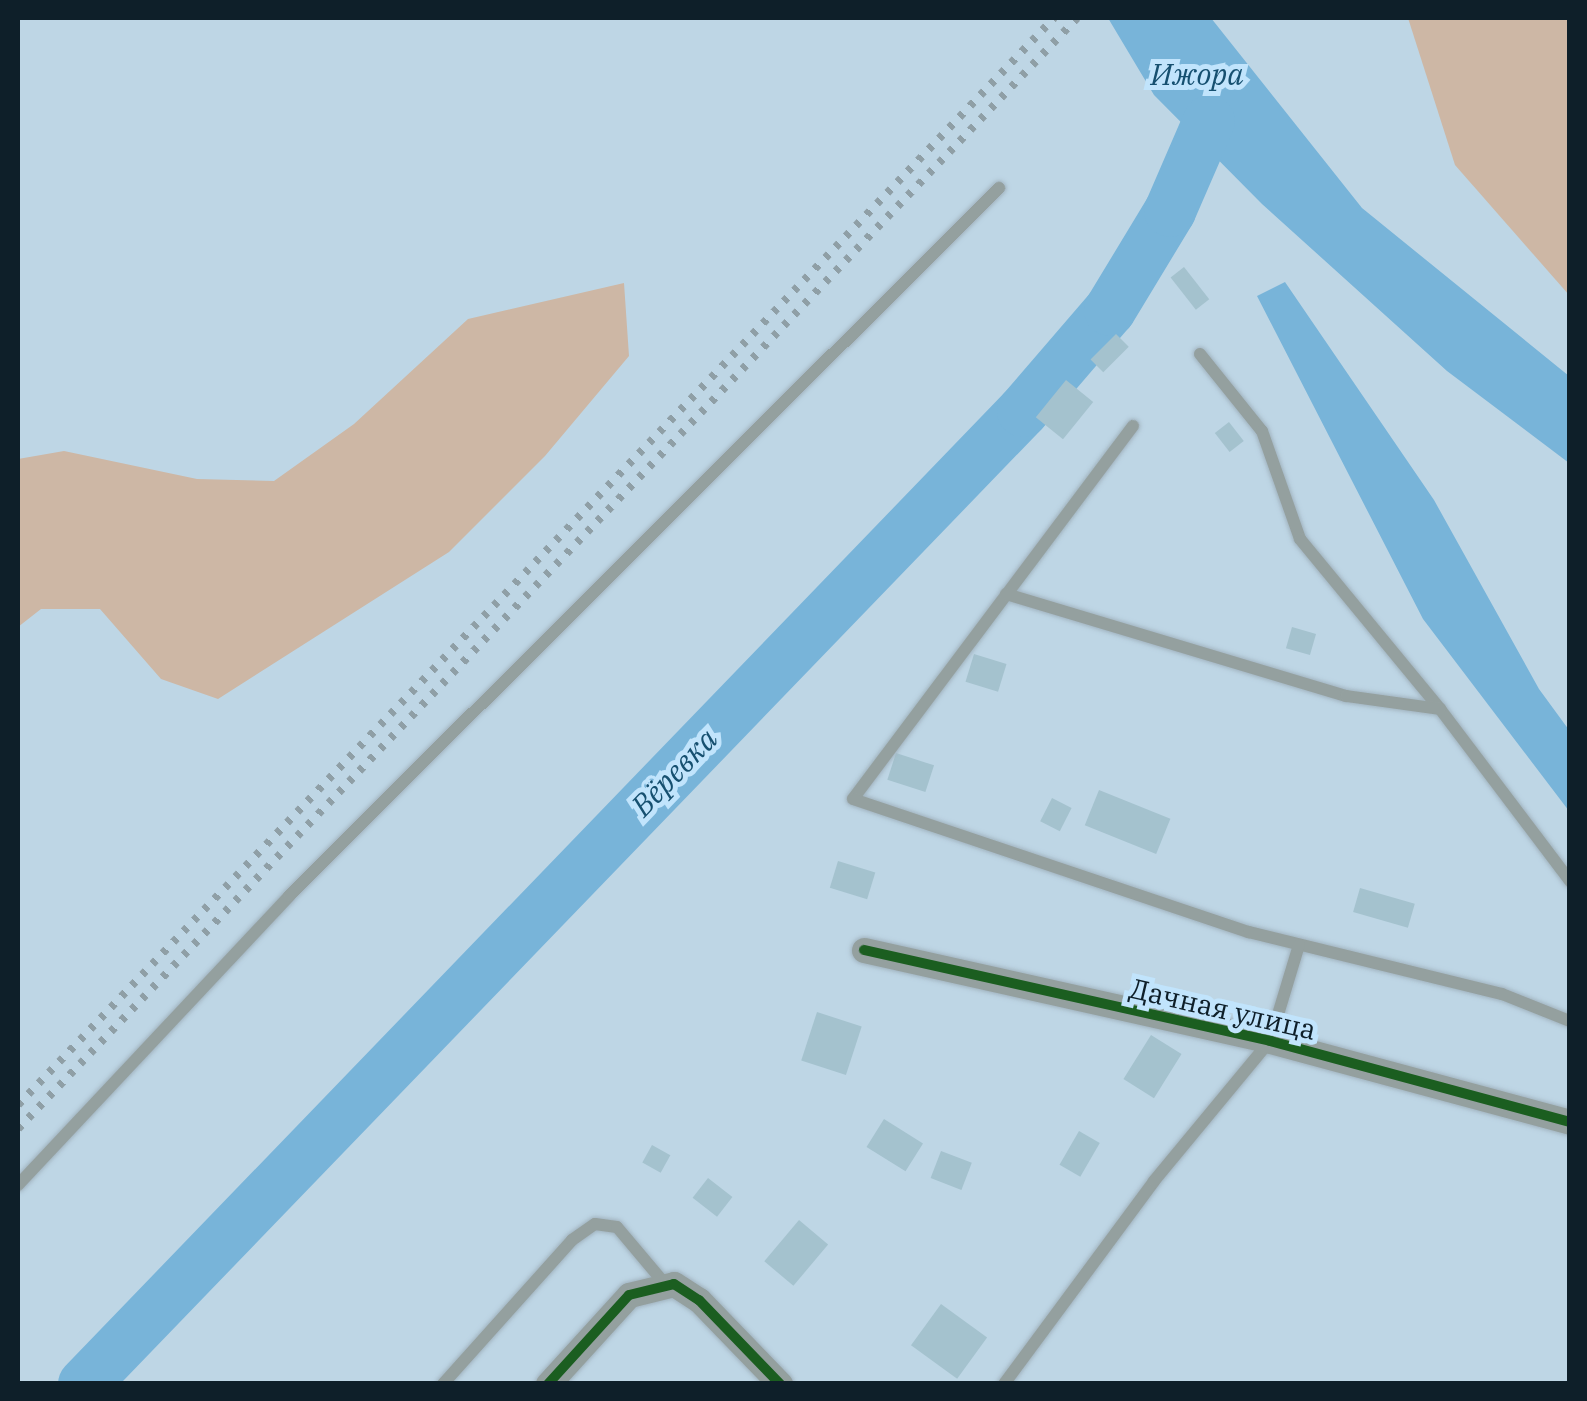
<!DOCTYPE html>
<html>
<head>
<meta charset="utf-8">
<style>
	body { margin:0 }
	#map { position:relative; width:1587px; height:1401px; overflow:hidden; background:#bed6e5; font-family:"IBM Plex Serif",serif }
	div>[style] { position:absolute }
	.green>* { inset:0; background:#cdb7a5 }
	.water>* { inset:0; background:#78b4d9 }
	.river>* { height:52px; margin:-26px; padding:0 26px; transform-origin:26px; border-radius:26px; background:#78b4d9 }
	.building>* { inset:0; background:#a4c2ce; transform-origin:0 0 }
	.roads { filter:drop-shadow(0 0 2px #a2b4c0) drop-shadow(0 0 2px #a2b4c0) }
	.lane>* { height:12px; margin:-6px; padding:0 6px; transform-origin:6px; border-radius:6px; background:#94a09f }
	.street>* { height:25px; margin:-12.5px; padding:0 12.5px; transform-origin:12.5px; border-radius:12.5px; background:#94a09f }
	.rail>* { height:8px; margin-top:-4px; transform-origin:0; background:repeating-linear-gradient(90deg,#8f9fa6 0 5px,transparent 0 15px) }
	.cycleway>* { height:10px; margin:-5px; padding:0 5px; transform-origin:5px; border-radius:5px; background:#1b5e20 }
	span { translate:-50% -50%; white-space:nowrap; text-align:center; line-height:1.15; -webkit-text-stroke:10px #c1e4fc; paint-order:stroke }
	.street-label { font-size:28px; color:#0e1f29 }
	.water-label { font-size:30px; color:#165070; font-style:italic }
	.frame { position:absolute; inset:0; border:20px solid #0e1f29; pointer-events:none }
</style>
</head>
<body>
<div id="map">
	<div class="green">
		<i style="clip-path:polygon(1408px 18px,1569px 18px,1569px 295px,1455px 165px)"></i>
		<i style="clip-path:polygon(624px 283px,629px 356px,545px 456px,449px 552px,218px 699px,161px 679px,100px 609px,41px 609px,18px 627px,18px 459px,64px 451px,197px 479px,274px 481px,354px 424px,468px 319px)"></i>
	</div>
	<div class="water">
		<i style="clip-path:polygon(1108px 18px,1211px 18px,1362px 208px,1569px 376px,1569px 463px,1447px 371px,1262px 204px,1154px 95px)"></i>
		<i style="clip-path:polygon(1285px 282px,1434px 500px,1539px 689px,1569px 730px,1569px 811px,1423px 619px,1257px 296px)"></i>
	</div>
	<div class="river">
		<i style="left:84px;top:1384px;width:1352px;rotate:-46.02deg"></i>
		<i style="left:1023px;top:411px;width:133px;rotate:-49.3deg"></i>
		<i style="left:1110px;top:310px;width:116px;rotate:-58.8deg"></i>
		<i style="left:1170px;top:211px;width:98px;rotate:-66.6deg"></i>
	</div>
	<div class="building">
		<i style="left:1184px;top:267px;width:41px;height:17px;rotate:52deg"></i>
		<i style="left:1116px;top:334px;width:18px;height:36px;rotate:45deg"></i>
		<i style="left:1066px;top:380px;width:35px;height:48px;rotate:39deg"></i>
		<i style="left:1229px;top:422px;width:24px;height:18px;rotate:52deg"></i>
		<i style="left:1292px;top:627px;width:25px;height:22px;rotate:16deg"></i>
		<i style="left:974px;top:654px;width:34px;height:29px;rotate:17deg"></i>
		<i style="left:896px;top:753px;width:40px;height:28px;rotate:18deg"></i>
		<i style="left:1099px;top:790px;width:77px;height:38px;rotate:22deg"></i>
		<i style="left:1052px;top:798px;width:22px;height:26px;rotate:27deg"></i>
		<i style="left:838px;top:861px;width:39px;height:28px;rotate:17deg"></i>
		<i style="left:1360px;top:888px;width:57px;height:25px;rotate:16deg"></i>
		<i style="left:817px;top:1012px;width:47px;height:51px;rotate:18deg"></i>
		<i style="left:1151px;top:1035px;width:36px;height:52px;rotate:32deg"></i>
		<i style="left:884px;top:1119px;width:46px;height:33px;rotate:32deg"></i>
		<i style="left:1079px;top:1131px;width:24px;height:39px;rotate:30deg"></i>
		<i style="left:652px;top:1145px;width:21px;height:20px;rotate:29deg"></i>
		<i style="left:941px;top:1151px;width:33px;height:29px;rotate:21deg"></i>
		<i style="left:708px;top:1178px;width:31px;height:25px;rotate:38deg"></i>
		<i style="left:799px;top:1220px;width:38px;height:54px;rotate:40deg"></i>
		<i style="left:941px;top:1304px;width:57px;height:51px;rotate:36deg"></i>
	</div>
	<div class="roads">
		<div class="lane">
			<i style="left:1200px;top:354px;width:99px;rotate:51.2deg"></i>
			<i style="left:1262px;top:431px;width:114px;rotate:70.6deg"></i>
			<i style="left:1300px;top:539px;width:220px;rotate:50.5deg"></i>
			<i style="left:1440px;top:709px;width:216px;rotate:52.9deg"></i>
			<i style="left:1133px;top:426px;width:466px;rotate:126.9deg"></i>
			<i style="left:853px;top:799px;width:418px;rotate:18.6deg"></i>
			<i style="left:1249px;top:932px;width:260px;rotate:13.8deg"></i>
			<i style="left:1502px;top:994px;width:73px;rotate:21.7deg"></i>
			<i style="left:1006px;top:594px;width:355px;rotate:16.7deg"></i>
			<i style="left:1346px;top:696px;width:95px;rotate:7.9deg"></i>
			<i style="left:18px;top:1185px;width:396px;rotate:-46.8deg"></i>
			<i style="left:289px;top:896px;width:1003px;rotate:-44.92deg"></i>
			<i style="left:443px;top:1384px;width:193px;rotate:-48.1deg"></i>
			<i style="left:572px;top:1240px;width:28px;rotate:-35deg"></i>
			<i style="left:595px;top:1224px;width:22px;rotate:8deg"></i>
			<i style="left:617px;top:1227px;width:75px;rotate:49.9deg"></i>
			<i style="left:1004px;top:1384px;width:252px;rotate:-53.5deg"></i>
			<i style="left:1154px;top:1181px;width:182px;rotate:-50.4deg"></i>
			<i style="left:1270px;top:1041px;width:100px;rotate:-73.2deg"></i>
		</div>
		<div class="street">
			<i style="left:864px;top:950px;width:416px;rotate:12.6deg"></i>
			<i style="left:1270px;top:1041px;width:311px;rotate:15.1deg"></i>
			<i style="left:548px;top:1384px;width:120px;rotate:-47.7deg"></i>
			<i style="left:629px;top:1295px;width:46px;rotate:-13.7deg"></i>
			<i style="left:674px;top:1284px;width:30px;rotate:33deg"></i>
			<i style="left:699px;top:1300px;width:117px;rotate:46deg"></i>
		</div>
	</div>
	<div class="rail">
		<i style="left:18px;top:1105px;width:1502px;rotate:-46.38deg"></i>
		<i style="left:18px;top:1129px;width:1535px;rotate:-46.37deg"></i>
	</div>
	<div class="cycleway">
		<i style="left:864px;top:950px;width:416px;rotate:12.6deg"></i>
		<i style="left:1270px;top:1041px;width:311px;rotate:15.1deg"></i>
		<i style="left:548px;top:1384px;width:120px;rotate:-47.7deg"></i>
		<i style="left:629px;top:1295px;width:46px;rotate:-13.7deg"></i>
		<i style="left:674px;top:1284px;width:30px;rotate:33deg"></i>
		<i style="left:699px;top:1300px;width:117px;rotate:46deg"></i>
	</div>
	<div class="street-label">
		<span style="left:1223px;top:1009px;rotate:13deg">Дачная улица</span>
	</div>
	<div class="water-label">
		<span style="left:1197px;top:74px">Ижора</span>
		<span style="left:674px;top:772px;rotate:-46deg">Вёревка</span>
	</div>
	<div class="frame"></div>
</div>
</body>
</html>
